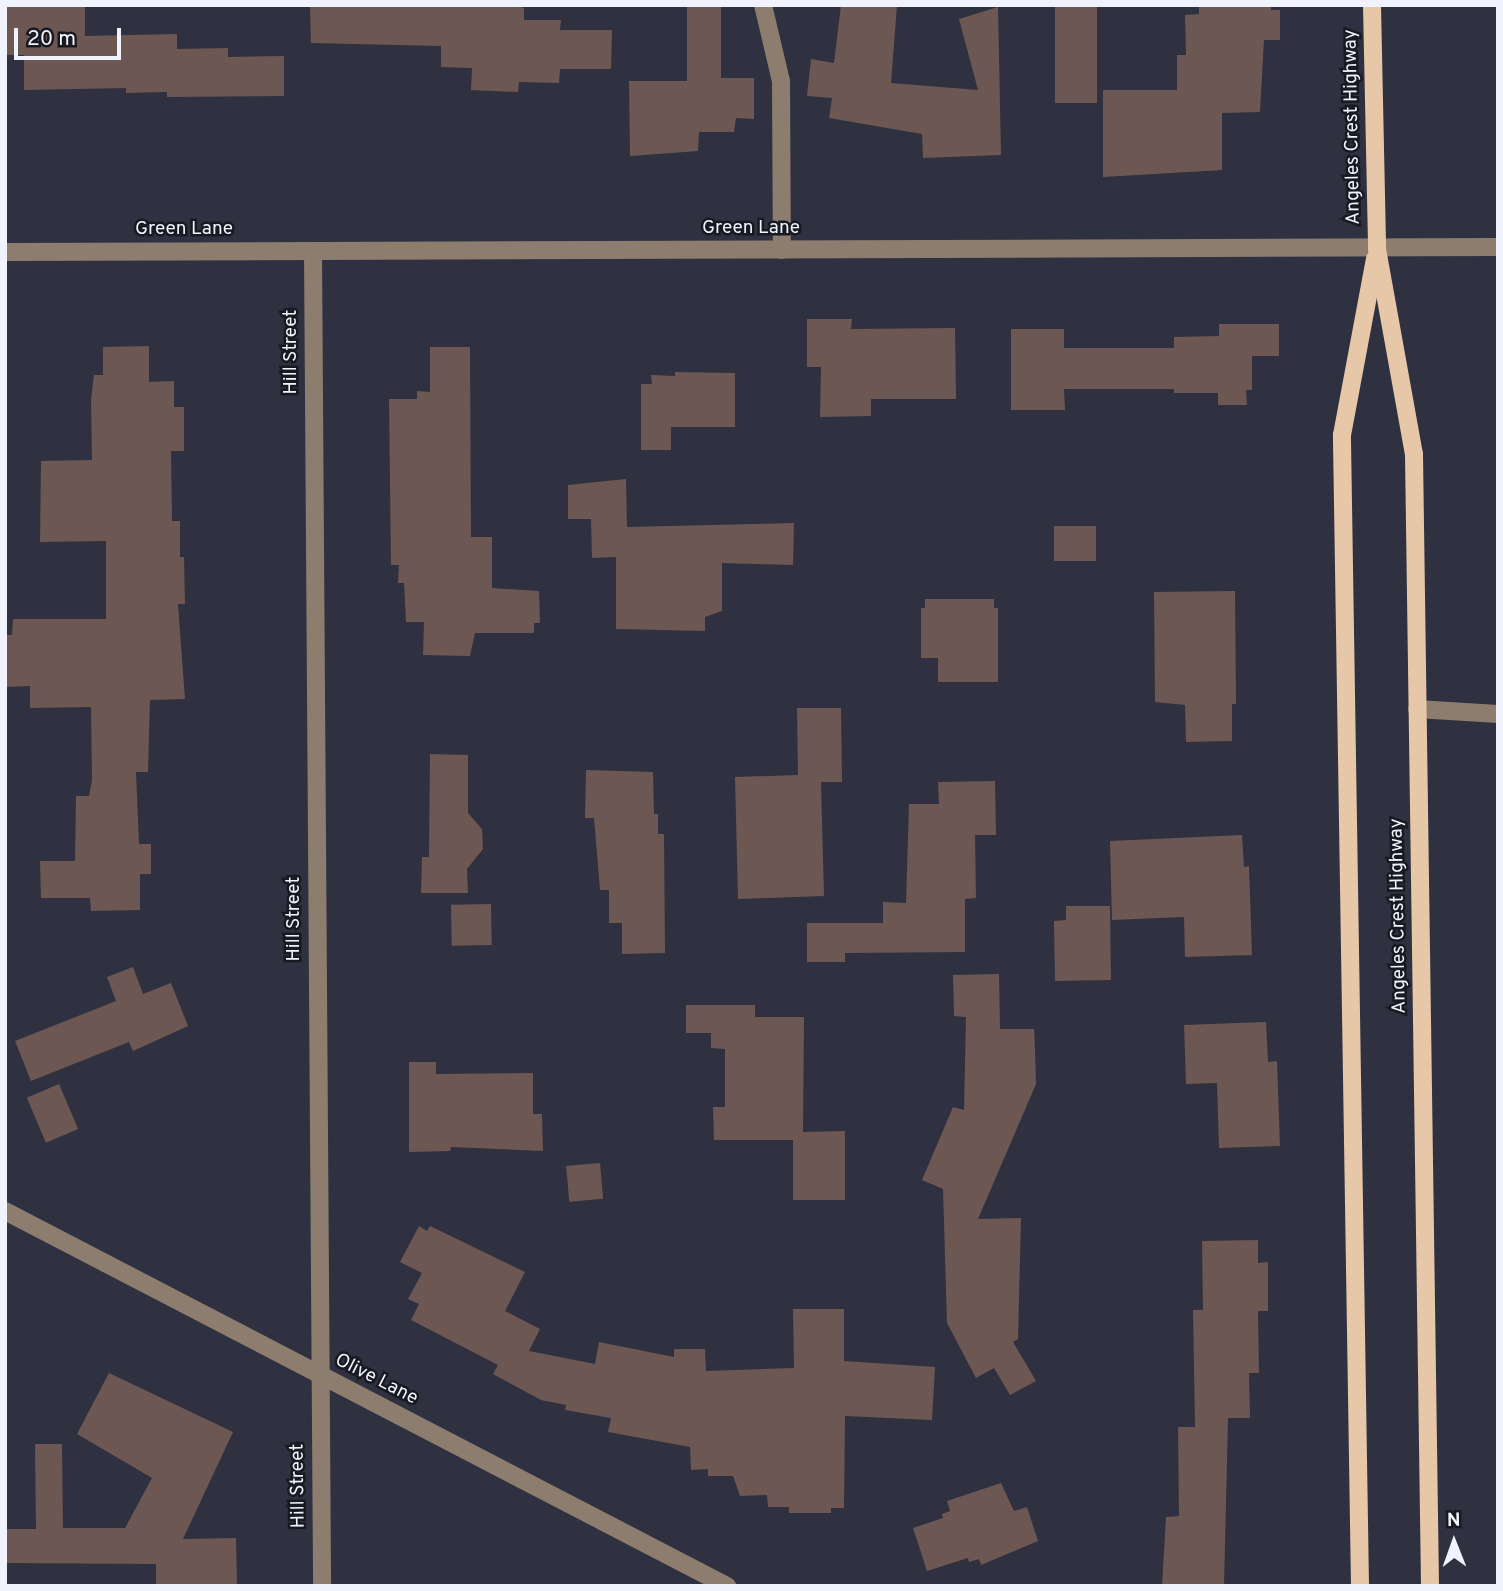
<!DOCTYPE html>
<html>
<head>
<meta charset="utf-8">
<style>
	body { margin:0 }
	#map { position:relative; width:1503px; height:1591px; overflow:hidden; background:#2f3141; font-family:Overpass,sans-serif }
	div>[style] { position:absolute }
	.building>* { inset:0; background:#6d5753; transform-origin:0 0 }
	.minor>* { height:18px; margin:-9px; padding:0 9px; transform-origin:9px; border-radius:9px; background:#8c7d6e }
	.major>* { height:18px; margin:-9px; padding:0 9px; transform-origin:9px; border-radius:9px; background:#e6c7a8 }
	span { translate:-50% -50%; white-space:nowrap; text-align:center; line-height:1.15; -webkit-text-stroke:5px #181921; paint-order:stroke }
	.street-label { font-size:19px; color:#f0f2fd }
	.frame { position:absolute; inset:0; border:7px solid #f0f2fd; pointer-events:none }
	.north { position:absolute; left:1419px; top:1507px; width:70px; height:70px; -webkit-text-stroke:5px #181921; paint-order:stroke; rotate:359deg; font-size:19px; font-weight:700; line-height:28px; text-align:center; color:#f0f2fd }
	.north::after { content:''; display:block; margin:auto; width:24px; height:32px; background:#f0f2fd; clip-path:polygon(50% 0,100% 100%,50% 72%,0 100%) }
	.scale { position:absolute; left:14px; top:28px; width:107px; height:32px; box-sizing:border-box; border:4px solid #f0f2fd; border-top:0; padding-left:9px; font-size:21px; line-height:24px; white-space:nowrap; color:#f0f2fd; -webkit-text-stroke:5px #181921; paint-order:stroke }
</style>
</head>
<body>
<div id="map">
	<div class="building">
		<i style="clip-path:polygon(5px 5px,85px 5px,85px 36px,177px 34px,177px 49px,228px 48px,228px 57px,284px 56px,284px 96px,167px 97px,167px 92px,126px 93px,126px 88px,24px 90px,24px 55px,5px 55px)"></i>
		<i style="clip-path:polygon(310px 5px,513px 5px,524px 8px,524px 20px,561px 20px,560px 30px,612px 30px,611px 69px,560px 69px,559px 83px,519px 82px,518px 92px,471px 90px,472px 68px,441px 67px,441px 46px,311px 43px)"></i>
		<i style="clip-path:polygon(687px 5px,721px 5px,721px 78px,754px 78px,754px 119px,736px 118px,734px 132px,699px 132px,698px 151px,630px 156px,629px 81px,687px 81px)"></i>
		<i style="clip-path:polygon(841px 5px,897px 5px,891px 83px,978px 90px,959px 19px,998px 7px,1001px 155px,923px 158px,922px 134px,829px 118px,832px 98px,807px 96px,811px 59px,834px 63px)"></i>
		<i style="left:1055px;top:5px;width:42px;height:98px"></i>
		<i style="clip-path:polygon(1199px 5px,1271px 5px,1271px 10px,1280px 10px,1280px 40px,1264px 40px,1260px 112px,1222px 113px,1222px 170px,1103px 177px,1103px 90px,1177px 90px,1177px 55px,1186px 55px,1185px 15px,1199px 14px)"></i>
		<i style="clip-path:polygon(807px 319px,852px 319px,851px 329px,955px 328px,956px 399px,871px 399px,871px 416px,820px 417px,821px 367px,807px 367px)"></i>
		<i style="clip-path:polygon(1219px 324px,1279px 324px,1279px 356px,1252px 356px,1252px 390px,1246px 390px,1247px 405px,1218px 405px,1218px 393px,1174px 393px,1174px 389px,1064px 389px,1065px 410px,1011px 410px,1011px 329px,1064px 329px,1064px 348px,1174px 348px,1174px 337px,1219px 336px)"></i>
		<i style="clip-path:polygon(149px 346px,149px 382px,174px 381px,174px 407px,184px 407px,184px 451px,171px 451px,172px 521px,180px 521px,180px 557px,184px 557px,185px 604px,178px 604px,185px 699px,150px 700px,148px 772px,136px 772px,139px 844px,151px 844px,151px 874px,140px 874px,140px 910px,91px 911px,90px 898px,41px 898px,40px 861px,75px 861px,76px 796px,89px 796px,92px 780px,91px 707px,30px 708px,30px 686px,5px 687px,5px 635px,12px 635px,13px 619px,106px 619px,106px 541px,40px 542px,41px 461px,92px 460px,91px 399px,94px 375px,103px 375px,103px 347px)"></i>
		<i style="clip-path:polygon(430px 347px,470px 347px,471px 537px,492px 537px,492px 588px,539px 591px,540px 623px,534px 623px,534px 633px,475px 633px,470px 656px,423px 655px,424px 622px,406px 622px,404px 583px,398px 583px,399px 565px,391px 565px,389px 399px,417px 399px,417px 391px,430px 392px)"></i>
		<i style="clip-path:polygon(675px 372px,735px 373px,735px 427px,671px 427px,671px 450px,641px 450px,641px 384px,652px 384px,651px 375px,675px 376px)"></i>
		<i style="clip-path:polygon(626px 479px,627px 527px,794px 523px,793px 565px,722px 563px,722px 611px,705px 617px,705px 631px,616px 629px,616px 557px,592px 558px,591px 519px,568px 519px,568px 485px)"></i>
		<i style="left:1054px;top:526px;width:42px;height:35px"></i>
		<i style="clip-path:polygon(1235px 591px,1236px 704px,1232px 704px,1232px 741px,1186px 742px,1185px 705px,1155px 702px,1154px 592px)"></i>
		<i style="clip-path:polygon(925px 599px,994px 599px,994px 608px,998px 608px,998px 682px,938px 682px,938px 658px,921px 658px,921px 608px,925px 608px)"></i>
		<i style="clip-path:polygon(797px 708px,841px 708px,842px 782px,821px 782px,824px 896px,738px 899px,735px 777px,798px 775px)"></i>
		<i style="clip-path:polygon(430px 754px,468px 755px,468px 813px,482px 829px,483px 849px,467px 869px,468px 893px,421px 893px,422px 857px,429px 857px)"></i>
		<i style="clip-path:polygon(586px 770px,653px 772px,654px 814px,658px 814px,658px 834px,664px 834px,665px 953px,622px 954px,622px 923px,609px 923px,609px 890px,600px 890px,594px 818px,585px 818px)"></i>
		<i style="clip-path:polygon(995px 781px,996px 835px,975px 835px,976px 898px,965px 899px,965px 952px,845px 953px,845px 962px,807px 962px,807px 923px,883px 923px,883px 902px,906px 903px,909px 804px,939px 804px,938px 782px)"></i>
		<i style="clip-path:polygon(1242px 835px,1244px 867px,1249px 866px,1252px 955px,1185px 957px,1184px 917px,1112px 920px,1110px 841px)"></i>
		<i style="left:491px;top:904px;width:41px;height:40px;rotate:89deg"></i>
		<i style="clip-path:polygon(1066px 906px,1110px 906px,1111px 980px,1055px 981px,1054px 921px,1066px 920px)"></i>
		<i style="clip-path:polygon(133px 967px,143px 994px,171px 983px,188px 1026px,133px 1051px,129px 1042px,31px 1081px,15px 1041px,116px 1001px,107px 977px)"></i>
		<i style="clip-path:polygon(999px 974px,1000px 1029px,1034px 1029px,1035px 1049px,1036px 1084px,978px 1219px,1021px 1218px,1018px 1339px,1013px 1342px,1036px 1381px,1010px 1395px,994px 1368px,976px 1378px,947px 1323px,943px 1189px,922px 1180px,953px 1107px,964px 1110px,966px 1017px,954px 1016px,953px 975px)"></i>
		<i style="clip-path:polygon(686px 1005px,755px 1005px,755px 1017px,804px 1017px,803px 1132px,845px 1131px,845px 1200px,793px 1200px,793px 1140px,714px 1140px,713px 1107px,725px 1107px,725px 1049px,711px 1048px,711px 1033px,686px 1033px)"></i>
		<i style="clip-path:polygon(1266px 1022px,1268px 1062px,1277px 1061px,1280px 1146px,1219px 1148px,1217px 1083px,1186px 1084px,1184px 1025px)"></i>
		<i style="clip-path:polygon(409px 1062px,436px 1062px,436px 1074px,533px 1073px,533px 1114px,542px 1114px,543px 1151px,451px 1147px,450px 1151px,409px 1152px)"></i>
		<i style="left:59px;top:1084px;width:49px;height:35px;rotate:67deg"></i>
		<i style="left:600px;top:1163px;width:36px;height:34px;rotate:85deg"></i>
		<i style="clip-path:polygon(419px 1226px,427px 1231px,430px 1226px,525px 1272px,505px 1311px,540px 1329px,529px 1351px,595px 1364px,599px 1342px,674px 1357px,674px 1349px,705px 1349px,706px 1371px,794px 1368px,793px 1309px,844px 1309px,844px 1361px,935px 1367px,932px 1420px,845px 1416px,844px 1508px,831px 1508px,831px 1513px,789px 1513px,789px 1507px,768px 1507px,767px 1495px,740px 1496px,733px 1476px,708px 1476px,708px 1469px,691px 1470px,690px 1447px,608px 1432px,611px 1418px,565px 1410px,566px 1405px,541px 1400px,493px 1374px,498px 1365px,411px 1320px,419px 1304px,408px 1299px,422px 1273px,400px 1262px)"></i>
		<i style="clip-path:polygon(1258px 1240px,1258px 1263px,1268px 1262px,1268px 1311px,1258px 1311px,1259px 1373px,1249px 1373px,1250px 1418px,1228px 1418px,1224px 1586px,1162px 1586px,1166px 1517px,1179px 1516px,1178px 1427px,1195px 1427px,1193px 1310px,1203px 1310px,1202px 1241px)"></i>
		<i style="clip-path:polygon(109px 1373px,233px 1432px,183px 1539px,236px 1538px,237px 1586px,156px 1586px,156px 1564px,5px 1563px,5px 1529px,36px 1529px,35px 1444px,62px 1444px,63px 1528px,125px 1528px,152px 1478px,77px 1434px)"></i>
		<i style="clip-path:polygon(1001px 1483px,1014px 1511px,1027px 1507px,1038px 1541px,981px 1565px,979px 1559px,969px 1562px,968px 1558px,927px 1571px,913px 1528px,943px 1518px,942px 1514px,950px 1511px,947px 1501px)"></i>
	</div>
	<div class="minor">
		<i style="left:763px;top:5px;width:78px;rotate:76.7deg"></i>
		<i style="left:781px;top:81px;width:169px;rotate:89.7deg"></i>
		<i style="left:313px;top:251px;width:1335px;rotate:89.61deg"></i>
		<i style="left:5px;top:252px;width:1493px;rotate:-0.19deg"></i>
		<i style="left:1417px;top:709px;width:81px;rotate:3.5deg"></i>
		<i style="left:5px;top:1211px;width:814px;rotate:27.45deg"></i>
	</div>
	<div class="major">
		<i style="left:1372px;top:5px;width:244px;rotate:88.8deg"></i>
		<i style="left:1377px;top:249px;width:208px;rotate:79.8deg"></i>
		<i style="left:1414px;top:454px;width:1132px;rotate:89.19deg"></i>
		<i style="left:1360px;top:1586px;width:1151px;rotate:-90.9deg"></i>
		<i style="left:1342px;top:435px;width:179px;rotate:-79.4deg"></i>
	</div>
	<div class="street-label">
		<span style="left:1353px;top:127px;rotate:-91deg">Angeles Crest Highway</span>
		<span style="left:751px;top:229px">Green Lane</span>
		<span style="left:184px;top:230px">Green Lane</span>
		<span style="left:292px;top:352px;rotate:-90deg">Hill Street</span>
		<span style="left:1399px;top:916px;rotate:-91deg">Angeles Crest Highway</span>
		<span style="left:295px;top:919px;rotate:-90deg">Hill Street</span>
		<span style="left:376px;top:1380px;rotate:27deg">Olive Lane</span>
		<span style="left:299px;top:1486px;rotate:-91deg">Hill Street</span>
	</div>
	<div class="frame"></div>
	<div class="north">N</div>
	<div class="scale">20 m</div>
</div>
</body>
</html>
